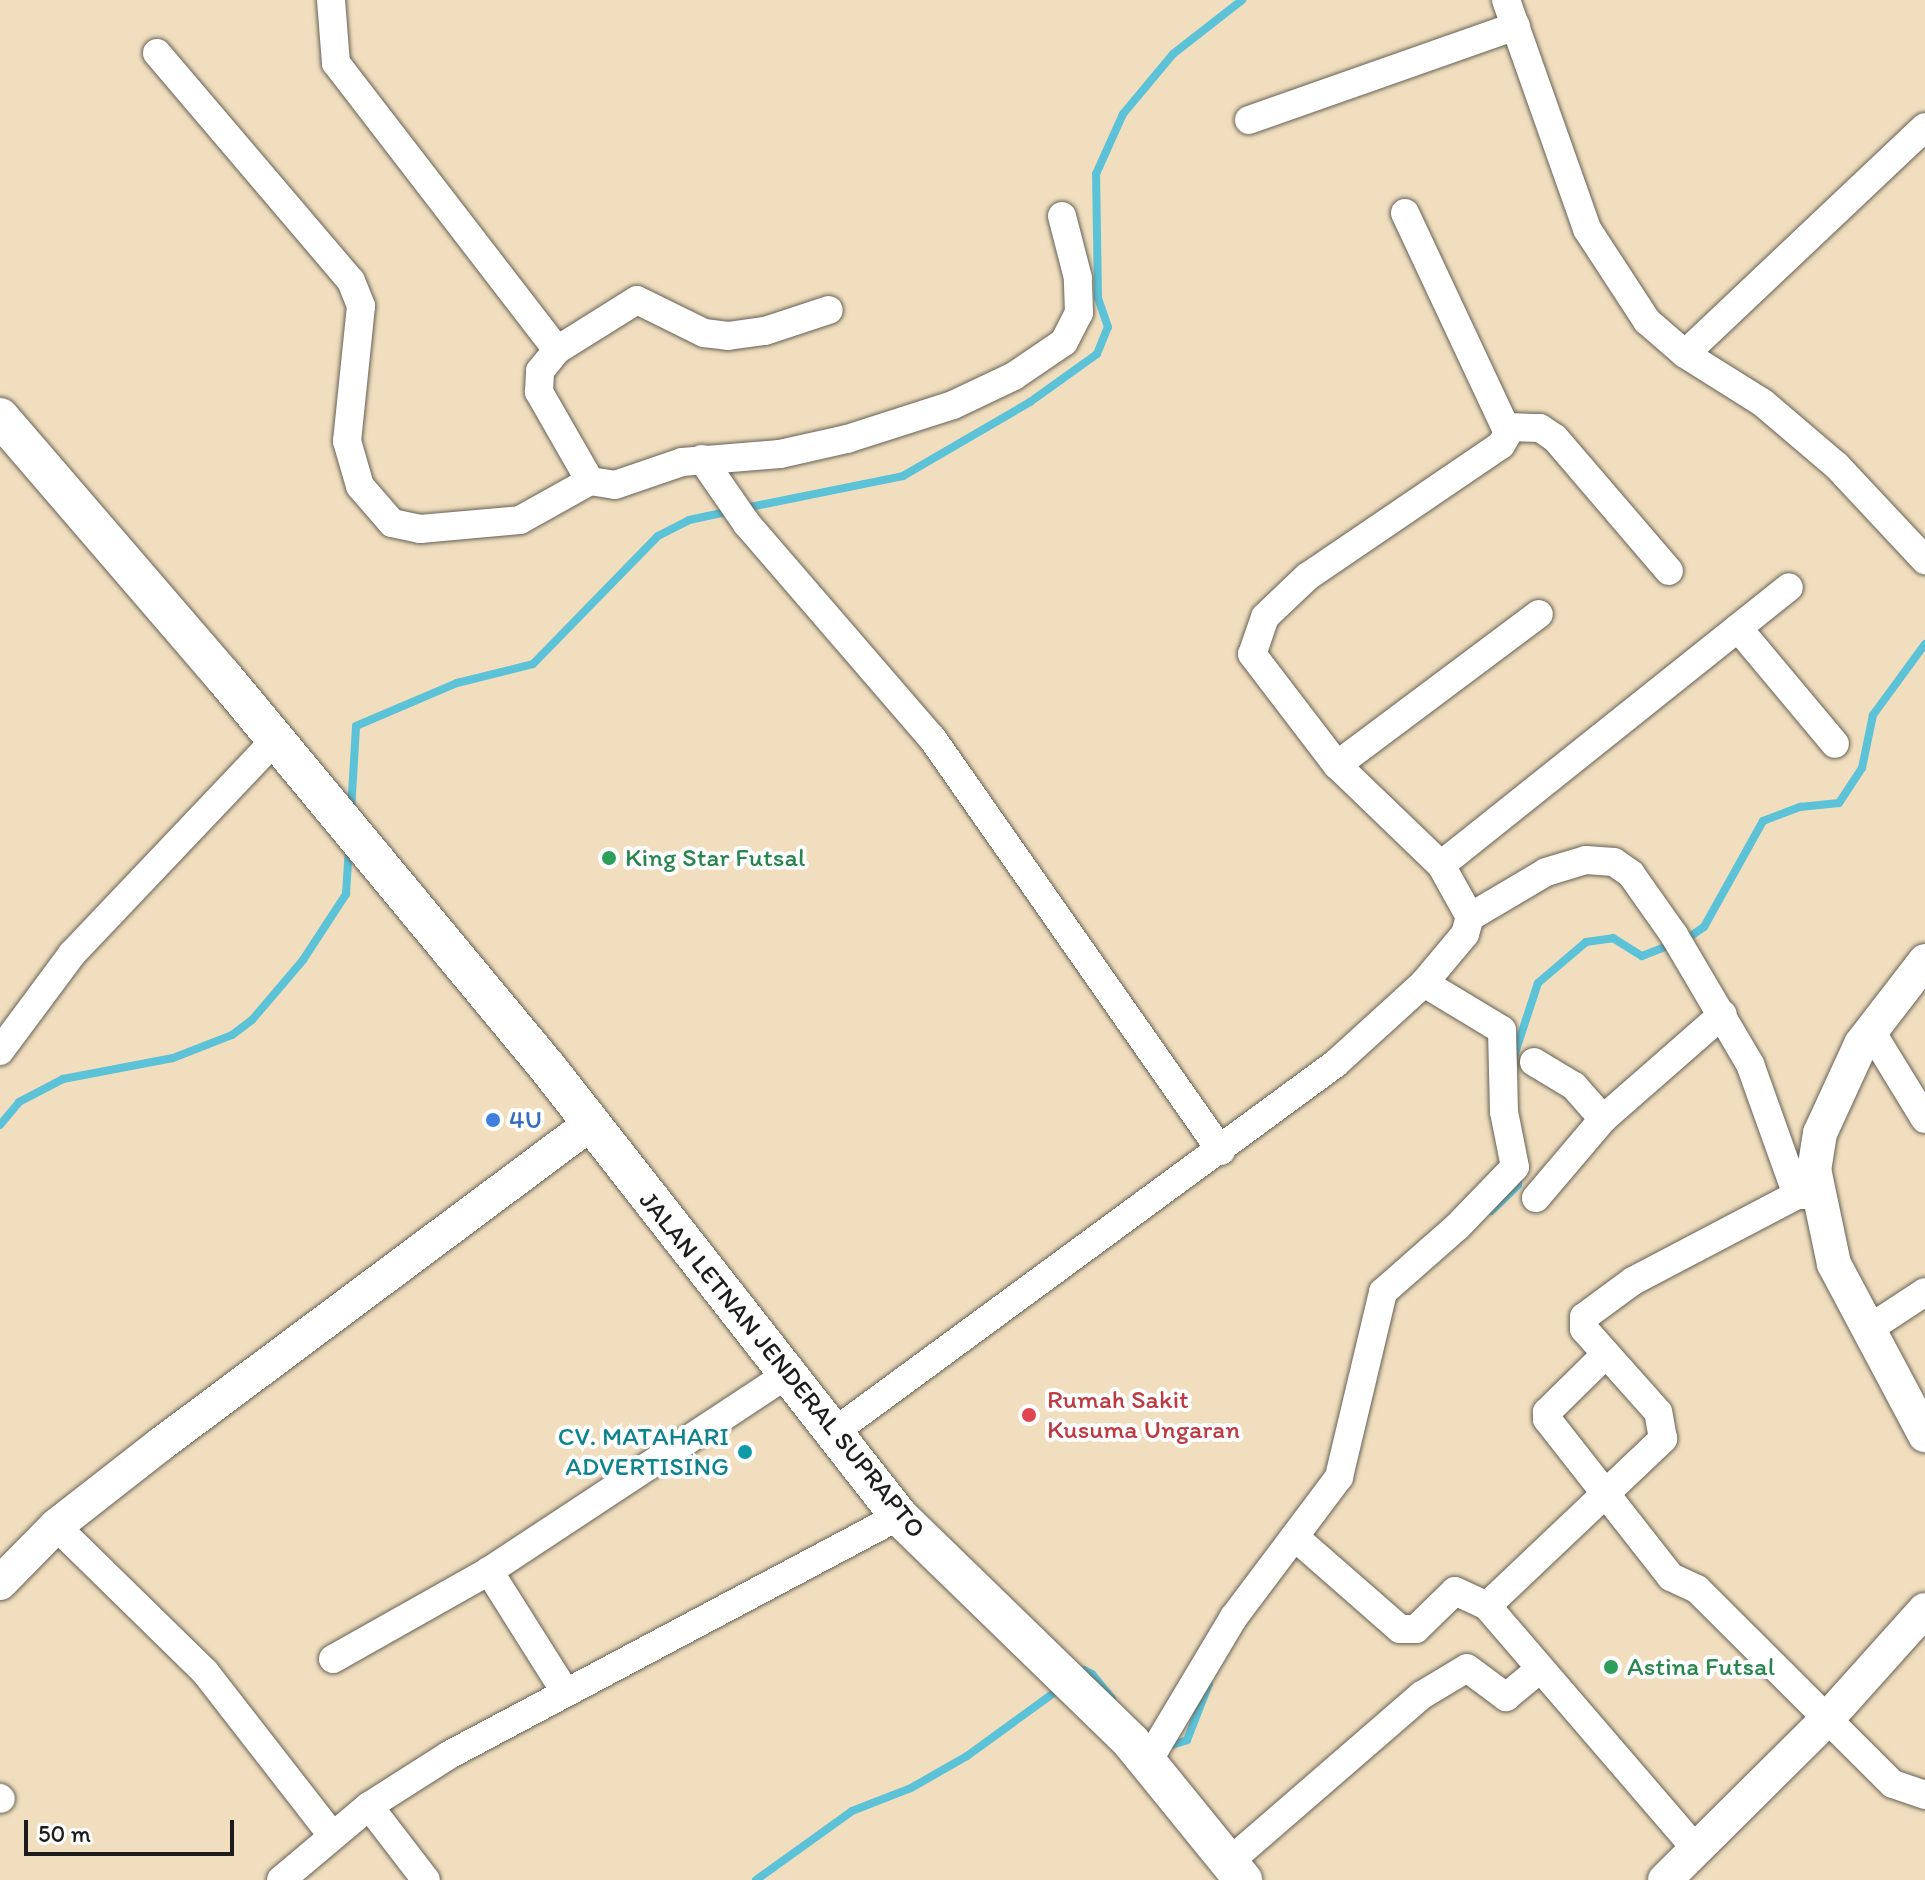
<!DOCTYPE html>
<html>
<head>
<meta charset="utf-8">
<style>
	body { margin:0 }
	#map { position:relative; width:1925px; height:1880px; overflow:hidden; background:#f0debe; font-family:Itim,sans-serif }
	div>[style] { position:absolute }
	.stream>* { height:8px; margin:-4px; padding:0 4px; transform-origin:4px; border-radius:4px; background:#5bc2d8 }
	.roads { filter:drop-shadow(0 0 2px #666055) drop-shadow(0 0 2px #666055) }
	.minor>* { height:28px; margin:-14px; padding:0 14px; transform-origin:14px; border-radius:14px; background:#fff }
	.tertiary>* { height:34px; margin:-17px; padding:0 17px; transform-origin:17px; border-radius:17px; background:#fff }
	.secondary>* { height:38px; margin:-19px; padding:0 19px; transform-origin:19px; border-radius:19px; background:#fff }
	.dots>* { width:22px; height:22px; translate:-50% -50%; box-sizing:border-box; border:4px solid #fff; border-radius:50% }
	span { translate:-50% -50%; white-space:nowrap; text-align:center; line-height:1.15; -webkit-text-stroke:8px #fff; paint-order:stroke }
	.leisure-label { font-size:26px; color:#27864d }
	.left { translate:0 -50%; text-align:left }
	.shop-label { font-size:26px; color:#366cbe }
	.street-label { font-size:26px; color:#1c1c1c }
	.health-label { font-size:26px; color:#be3a42 }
	.culture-label { font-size:26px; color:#0d838f }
	.right { translate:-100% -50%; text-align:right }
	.scale { position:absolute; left:24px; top:1820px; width:210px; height:36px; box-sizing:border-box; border:4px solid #1c1c1c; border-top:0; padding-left:10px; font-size:24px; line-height:28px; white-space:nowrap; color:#1c1c1c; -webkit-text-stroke:6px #fff; paint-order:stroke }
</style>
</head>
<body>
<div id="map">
	<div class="stream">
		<i style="left:745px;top:508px;width:161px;rotate:-11.4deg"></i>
		<i style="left:903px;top:476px;width:147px;rotate:-30.2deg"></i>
		<i style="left:1030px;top:402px;width:82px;rotate:-35.6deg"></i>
		<i style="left:1097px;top:354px;width:29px;rotate:-68deg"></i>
		<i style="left:1108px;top:327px;width:31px;rotate:-109deg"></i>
		<i style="left:1098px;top:298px;width:124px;rotate:-90.9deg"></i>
		<i style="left:1096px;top:174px;width:66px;rotate:-65.8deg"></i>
		<i style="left:1123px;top:114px;width:78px;rotate:-50.2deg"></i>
		<i style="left:1173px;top:54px;width:88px;rotate:-38deg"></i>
		<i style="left:351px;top:811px;width:85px;rotate:-86.6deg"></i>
		<i style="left:356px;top:726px;width:110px;rotate:-23.1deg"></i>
		<i style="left:457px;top:683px;width:78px;rotate:-14deg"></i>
		<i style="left:533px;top:664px;width:179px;rotate:-45.7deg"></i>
		<i style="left:658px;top:536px;width:35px;rotate:-27deg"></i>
		<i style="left:689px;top:520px;width:43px;rotate:-12.1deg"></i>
		<i style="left:1514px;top:1056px;width:77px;rotate:-71.8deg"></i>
		<i style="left:1538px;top:983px;width:63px;rotate:-40.5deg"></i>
		<i style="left:1586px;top:942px;width:27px;rotate:-8deg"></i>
		<i style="left:1613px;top:938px;width:34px;rotate:32deg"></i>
		<i style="left:1642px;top:956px;width:49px;rotate:-21.4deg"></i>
		<i style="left:1688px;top:938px;width:19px;rotate:-35deg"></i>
		<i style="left:1704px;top:927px;width:121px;rotate:-60.9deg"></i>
		<i style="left:1763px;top:821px;width:40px;rotate:-21deg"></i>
		<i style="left:1800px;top:807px;width:39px;rotate:-6deg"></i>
		<i style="left:1839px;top:803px;width:42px;rotate:-56.7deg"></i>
		<i style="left:1862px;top:768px;width:54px;rotate:-78.3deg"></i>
		<i style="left:1873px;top:715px;width:88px;rotate:-53.8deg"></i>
		<i style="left:0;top:1125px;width:30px;rotate:-50deg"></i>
		<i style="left:19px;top:1102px;width:50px;rotate:-27.6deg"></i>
		<i style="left:63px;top:1079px;width:112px;rotate:-10.8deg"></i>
		<i style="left:173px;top:1058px;width:63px;rotate:-21.3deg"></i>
		<i style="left:232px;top:1035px;width:25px;rotate:-37deg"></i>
		<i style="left:252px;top:1020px;width:79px;rotate:-49.6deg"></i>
		<i style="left:303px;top:960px;width:79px;rotate:-56.9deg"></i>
		<i style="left:346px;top:894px;width:46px;rotate:-86.3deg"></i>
		<i style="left:1491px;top:1211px;width:37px;rotate:-44deg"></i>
		<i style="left:1518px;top:1185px;width:9px;rotate:-90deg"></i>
		<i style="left:1076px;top:1676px;width:10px;rotate:-37deg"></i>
		<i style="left:1084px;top:1670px;width:9px;rotate:27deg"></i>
		<i style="left:1092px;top:1674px;width:32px;rotate:51deg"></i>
		<i style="left:1166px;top:1747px;width:22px;rotate:-18deg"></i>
		<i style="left:1187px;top:1740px;width:60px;rotate:-68.6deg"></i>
		<i style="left:756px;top:1880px;width:118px;rotate:-35.7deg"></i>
		<i style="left:852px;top:1811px;width:63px;rotate:-21.3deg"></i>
		<i style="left:911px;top:1788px;width:64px;rotate:-29.7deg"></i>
		<i style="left:967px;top:1756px;width:117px;rotate:-36deg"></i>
	</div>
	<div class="roads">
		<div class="minor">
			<i style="left:331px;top:0;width:63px;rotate:85.5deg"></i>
			<i style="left:336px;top:63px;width:362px;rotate:52.4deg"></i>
			<i style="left:1506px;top:0;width:243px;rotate:70.5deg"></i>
			<i style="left:1587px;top:229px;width:110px;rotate:56.9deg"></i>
			<i style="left:1647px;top:321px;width:50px;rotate:41deg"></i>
			<i style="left:1685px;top:354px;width:92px;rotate:32.1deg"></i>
			<i style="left:1763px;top:403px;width:97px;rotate:40.4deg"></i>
			<i style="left:1837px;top:466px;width:129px;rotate:46.9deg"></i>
			<i style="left:157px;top:53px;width:299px;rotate:49.6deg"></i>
			<i style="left:351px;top:281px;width:27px;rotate:68deg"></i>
			<i style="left:361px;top:306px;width:136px;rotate:95.9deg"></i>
			<i style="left:347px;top:441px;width:47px;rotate:73.9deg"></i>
			<i style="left:360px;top:486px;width:49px;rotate:49.1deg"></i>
			<i style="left:392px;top:523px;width:29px;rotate:12deg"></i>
			<i style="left:420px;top:529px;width:100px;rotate:-5.1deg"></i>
			<i style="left:520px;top:520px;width:80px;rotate:-29.1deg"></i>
			<i style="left:590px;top:481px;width:25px;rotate:9deg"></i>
			<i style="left:615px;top:485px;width:71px;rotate:-18.9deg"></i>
			<i style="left:682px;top:462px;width:98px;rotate:-4.7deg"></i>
			<i style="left:780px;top:454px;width:69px;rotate:-12.6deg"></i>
			<i style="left:847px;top:439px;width:111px;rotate:-17.8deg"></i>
			<i style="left:953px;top:405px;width:68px;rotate:-25.4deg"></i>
			<i style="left:1014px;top:376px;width:60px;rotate:-34.2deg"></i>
			<i style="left:1064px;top:342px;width:33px;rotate:-63deg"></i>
			<i style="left:1079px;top:313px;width:35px;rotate:-92deg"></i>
			<i style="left:1078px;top:278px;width:64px;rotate:-104.5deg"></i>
			<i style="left:1249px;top:120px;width:283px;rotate:-19.4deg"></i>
			<i style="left:1405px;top:213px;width:243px;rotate:64.9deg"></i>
			<i style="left:1508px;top:433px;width:14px;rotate:120deg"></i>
			<i style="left:1501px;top:445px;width:233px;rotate:145.8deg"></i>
			<i style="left:1308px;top:576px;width:59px;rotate:136.4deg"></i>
			<i style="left:1265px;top:617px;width:39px;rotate:109deg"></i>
			<i style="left:1252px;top:654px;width:140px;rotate:52.6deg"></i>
			<i style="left:1337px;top:765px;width:144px;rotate:43.9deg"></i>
			<i style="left:1441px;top:865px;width:60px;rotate:60.9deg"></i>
			<i style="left:1685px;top:354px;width:330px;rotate:-43.4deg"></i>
			<i style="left:1508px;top:427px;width:32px;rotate:2deg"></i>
			<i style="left:1540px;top:428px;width:18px;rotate:34deg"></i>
			<i style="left:1555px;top:438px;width:175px;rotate:49.4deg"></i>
			<i style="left:702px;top:459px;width:79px;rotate:55.3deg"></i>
			<i style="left:747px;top:524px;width:283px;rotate:49.2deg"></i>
			<i style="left:932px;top:738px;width:504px;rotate:55.02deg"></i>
			<i style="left:590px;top:481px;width:103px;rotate:-119.8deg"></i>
			<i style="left:539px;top:392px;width:21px;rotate:-87deg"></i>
			<i style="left:540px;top:371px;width:27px;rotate:-51deg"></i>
			<i style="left:557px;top:350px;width:94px;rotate:-32deg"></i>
			<i style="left:637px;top:300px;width:75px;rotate:26.2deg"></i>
			<i style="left:704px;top:333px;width:24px;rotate:7deg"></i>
			<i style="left:728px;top:336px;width:37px;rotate:-8deg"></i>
			<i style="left:765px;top:331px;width:67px;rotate:-18.2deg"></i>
			<i style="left:1738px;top:628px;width:151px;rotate:50.1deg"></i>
			<i style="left:1337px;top:765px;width:252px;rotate:-36.8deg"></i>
			<i style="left:1441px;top:865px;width:445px;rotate:-38.6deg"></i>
			<i style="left:1871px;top:1031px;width:103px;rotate:58.5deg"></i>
			<i style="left:0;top:1051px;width:121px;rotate:-53.4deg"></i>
			<i style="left:72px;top:954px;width:294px;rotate:-46.5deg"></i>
			<i style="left:1534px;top:1062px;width:47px;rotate:31deg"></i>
			<i style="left:1574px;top:1086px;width:44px;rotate:48.7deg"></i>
			<i style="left:1536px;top:1198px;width:104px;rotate:-49.7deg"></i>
			<i style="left:1603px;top:1119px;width:159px;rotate:-41.2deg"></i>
			<i style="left:1867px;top:1330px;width:69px;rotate:-33.2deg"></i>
			<i style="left:1606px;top:1354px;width:83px;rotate:135.5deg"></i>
			<i style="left:1547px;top:1412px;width:7px;rotate:90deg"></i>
			<i style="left:1547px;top:1419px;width:201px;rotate:51.9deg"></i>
			<i style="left:1671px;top:1577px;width:29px;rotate:25deg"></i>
			<i style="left:1697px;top:1589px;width:276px;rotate:44.9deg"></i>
			<i style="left:1893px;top:1784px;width:34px;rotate:19deg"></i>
			<i style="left:834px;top:1432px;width:622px;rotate:-36.3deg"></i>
			<i style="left:1335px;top:1064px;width:120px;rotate:-42.3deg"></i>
			<i style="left:1424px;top:983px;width:64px;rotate:-50.1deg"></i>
			<i style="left:1465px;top:934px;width:18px;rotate:-74deg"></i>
			<i style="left:1470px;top:917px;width:88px;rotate:-30.6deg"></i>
			<i style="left:1546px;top:872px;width:42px;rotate:-16.7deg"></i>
			<i style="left:1586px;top:860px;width:28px;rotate:4deg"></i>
			<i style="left:1614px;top:862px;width:21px;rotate:35deg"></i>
			<i style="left:1631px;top:874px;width:75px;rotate:54.8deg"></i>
			<i style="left:1674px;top:935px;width:150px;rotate:59.5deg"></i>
			<i style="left:1750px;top:1064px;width:139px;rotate:70.3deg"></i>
			<i style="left:1797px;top:1195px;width:19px"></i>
			<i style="left:56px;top:1526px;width:209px;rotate:44.4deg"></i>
			<i style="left:205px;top:1672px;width:205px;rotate:52.1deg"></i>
			<i style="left:1296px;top:1538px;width:138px;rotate:41.2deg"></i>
			<i style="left:1400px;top:1629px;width:16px"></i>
			<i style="left:1416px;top:1629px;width:54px;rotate:-44.3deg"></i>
			<i style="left:1455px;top:1591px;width:35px;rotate:25deg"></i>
			<i style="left:1487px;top:1606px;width:319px;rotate:49.3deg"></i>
			<i style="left:1487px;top:1606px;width:243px;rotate:-43.5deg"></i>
			<i style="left:1663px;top:1439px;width:27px;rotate:-100deg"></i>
			<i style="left:1658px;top:1412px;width:111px;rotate:-131.7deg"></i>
			<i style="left:1584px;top:1329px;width:12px;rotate:-90deg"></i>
			<i style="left:1584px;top:1317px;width:61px;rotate:-36.3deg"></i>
			<i style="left:1633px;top:1281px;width:185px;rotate:-27.7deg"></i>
			<i style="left:333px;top:1659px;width:179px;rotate:-29.4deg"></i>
			<i style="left:564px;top:1690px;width:141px;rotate:-122.2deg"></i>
			<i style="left:489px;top:1571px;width:356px;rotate:-33.4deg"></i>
			<i style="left:1148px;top:1761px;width:168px;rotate:-59.2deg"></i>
			<i style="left:1234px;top:1617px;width:175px;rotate:-53.1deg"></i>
			<i style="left:1339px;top:1477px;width:190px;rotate:-76.6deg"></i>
			<i style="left:1383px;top:1292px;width:98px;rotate:-41.3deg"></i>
			<i style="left:1457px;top:1227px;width:83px;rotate:-46deg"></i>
			<i style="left:1515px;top:1167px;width:56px;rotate:-101.3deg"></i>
			<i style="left:1504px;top:1112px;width:82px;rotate:-91.4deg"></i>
			<i style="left:1502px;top:1030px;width:91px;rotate:-148.9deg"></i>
			<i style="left:0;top:1798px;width:1px;rotate:45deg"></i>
			<i style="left:369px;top:1806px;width:93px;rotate:52.4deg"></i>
			<i style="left:1229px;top:1862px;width:255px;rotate:-40.9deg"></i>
			<i style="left:1422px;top:1695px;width:52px;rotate:-31deg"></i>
			<i style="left:1467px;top:1668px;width:49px;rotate:36.6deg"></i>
			<i style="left:1506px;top:1697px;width:44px;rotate:-39.5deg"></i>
			<i style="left:281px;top:1880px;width:115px;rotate:-40.1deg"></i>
			<i style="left:369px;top:1806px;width:95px;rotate:-32.5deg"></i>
			<i style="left:449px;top:1755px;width:510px;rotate:-27.97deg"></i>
		</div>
		<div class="tertiary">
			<i style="left:1925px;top:961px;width:105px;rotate:127.6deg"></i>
			<i style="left:1861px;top:1044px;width:98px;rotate:114.7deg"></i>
			<i style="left:1820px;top:1133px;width:36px;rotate:99deg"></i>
			<i style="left:1814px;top:1169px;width:97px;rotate:78.1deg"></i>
			<i style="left:1834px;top:1264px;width:194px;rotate:62deg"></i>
			<i style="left:0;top:1583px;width:80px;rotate:-45.5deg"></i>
			<i style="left:56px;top:1526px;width:133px;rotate:-38deg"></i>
			<i style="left:161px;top:1444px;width:535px;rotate:-36.72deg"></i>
			<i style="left:1665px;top:1880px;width:230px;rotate:-44.8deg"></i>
			<i style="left:1828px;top:1718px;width:145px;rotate:-48.1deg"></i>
		</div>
		<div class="secondary">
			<i style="left:0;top:417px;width:342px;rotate:49.3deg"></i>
			<i style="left:223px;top:676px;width:509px;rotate:50.34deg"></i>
			<i style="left:548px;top:1068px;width:569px;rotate:51.92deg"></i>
			<i style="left:899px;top:1516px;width:324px;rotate:44.2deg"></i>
			<i style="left:1131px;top:1742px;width:178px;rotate:50.9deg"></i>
		</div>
	</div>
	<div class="dots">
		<i style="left:609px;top:858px;background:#2e9e5b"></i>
		<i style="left:493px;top:1120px;background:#3f7fe0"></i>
		<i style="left:1029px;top:1415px;background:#e0444e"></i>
		<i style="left:745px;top:1452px;background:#0f9aa8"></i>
		<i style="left:1611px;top:1667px;background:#2e9e5b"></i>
	</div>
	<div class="leisure-label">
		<span class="left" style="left:625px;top:858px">King Star Futsal</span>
		<span class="left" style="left:1627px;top:1667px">Astina Futsal</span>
	</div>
	<div class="shop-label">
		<span class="left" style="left:509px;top:1120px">4U</span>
	</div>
	<div class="street-label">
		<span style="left:782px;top:1365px;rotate:51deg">JALAN LETNAN JENDERAL SUPRAPTO</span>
	</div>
	<div class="health-label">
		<span class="left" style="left:1047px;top:1415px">Rumah Sakit<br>Kusuma Ungaran</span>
	</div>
	<div class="culture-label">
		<span class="right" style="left:729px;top:1452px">CV. MATAHARI<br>ADVERTISING</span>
	</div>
	<div class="scale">50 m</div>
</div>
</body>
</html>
